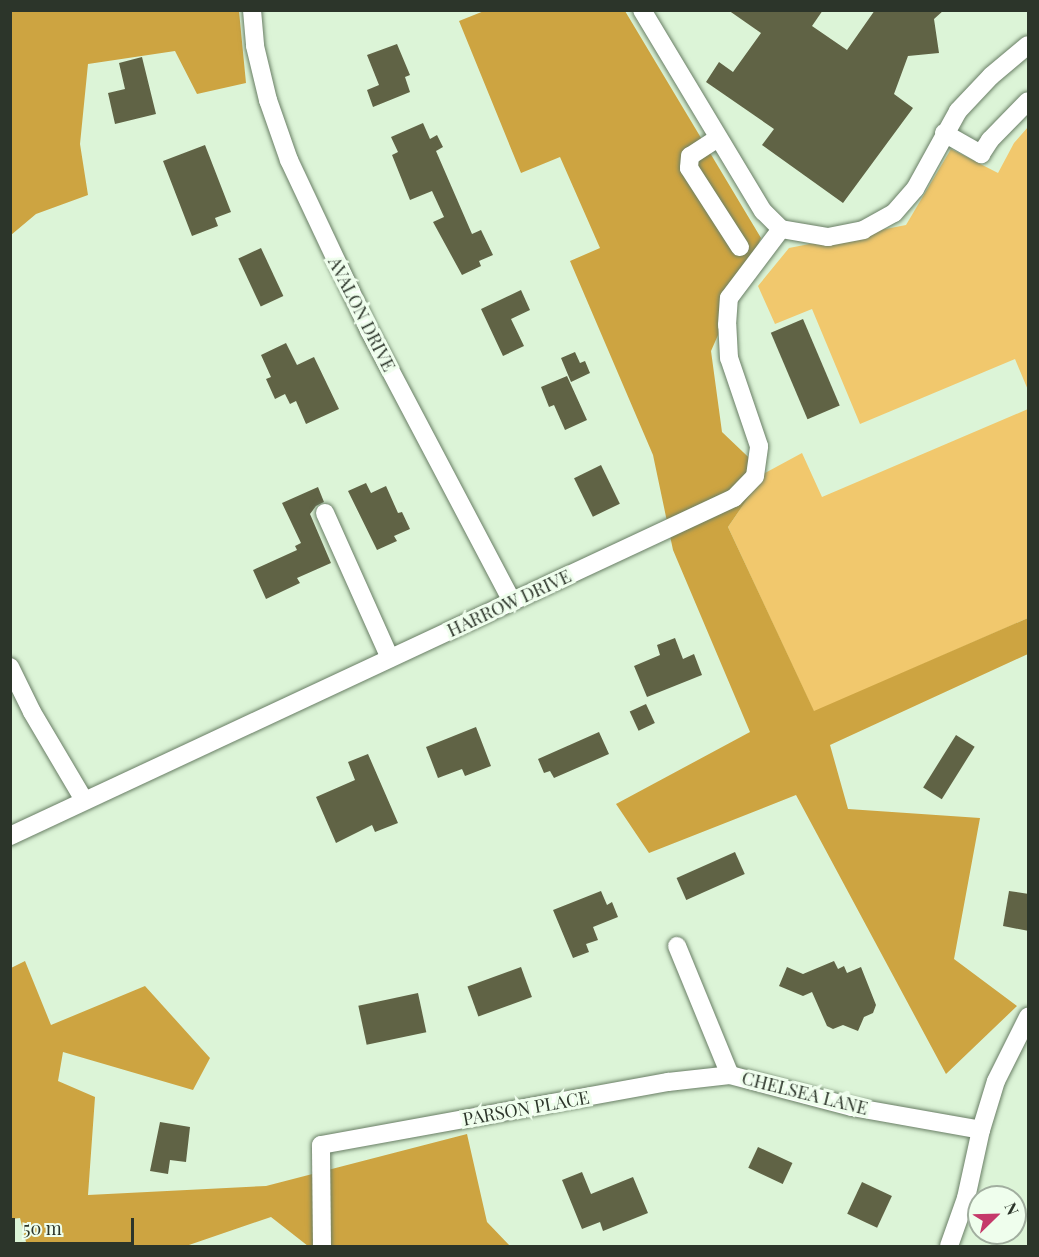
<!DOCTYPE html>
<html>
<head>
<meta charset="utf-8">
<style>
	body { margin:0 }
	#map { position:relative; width:1039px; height:1257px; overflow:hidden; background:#dcf4d7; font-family:"Playfair Display",serif }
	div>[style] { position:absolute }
	.green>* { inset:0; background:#f1c86d }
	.forest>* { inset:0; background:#cda441 }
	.building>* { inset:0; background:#606345; transform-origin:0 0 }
	.roads { filter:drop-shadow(0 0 2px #697e65) drop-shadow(0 0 2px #697e65) }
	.minor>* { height:18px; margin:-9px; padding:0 9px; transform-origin:9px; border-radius:9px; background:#fff }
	span { translate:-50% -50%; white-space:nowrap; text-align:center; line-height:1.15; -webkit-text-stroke:6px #effeed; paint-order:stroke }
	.street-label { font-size:18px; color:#2c352a }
	.frame { position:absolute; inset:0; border:12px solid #2c352a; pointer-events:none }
	.north { position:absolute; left:967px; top:1185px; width:60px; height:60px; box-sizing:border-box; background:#effeed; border:2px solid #a1ae9f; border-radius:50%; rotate:67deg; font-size:16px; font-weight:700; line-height:24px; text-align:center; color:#2c352a }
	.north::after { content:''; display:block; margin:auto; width:21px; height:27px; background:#c5396a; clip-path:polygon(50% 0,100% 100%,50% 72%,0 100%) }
	.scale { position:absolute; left:12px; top:1218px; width:122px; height:27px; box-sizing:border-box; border:3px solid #2c352a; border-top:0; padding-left:8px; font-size:18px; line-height:21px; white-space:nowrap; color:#2c352a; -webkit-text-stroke:4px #effeed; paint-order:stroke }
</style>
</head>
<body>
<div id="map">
	<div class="green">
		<i style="clip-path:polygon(1028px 127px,1028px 390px,1015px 359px,860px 424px,812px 309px,775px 324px,758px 286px,789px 248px,906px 225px,951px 149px,998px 173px,1014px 143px)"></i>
		<i style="clip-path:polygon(1028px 409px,1028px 618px,814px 712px,728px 527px,765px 473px,802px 453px,822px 497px)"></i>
	</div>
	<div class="forest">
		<i style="clip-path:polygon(11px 10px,239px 11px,246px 83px,197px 94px,175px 51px,88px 64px,80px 144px,88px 195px,36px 214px,11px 235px)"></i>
		<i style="clip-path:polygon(484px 11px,625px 11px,761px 238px,711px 351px,722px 432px,765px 473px,728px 527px,814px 711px,1028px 618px,1028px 654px,830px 745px,848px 809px,980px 818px,954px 959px,1017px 1006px,946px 1074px,796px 795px,649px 853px,616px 804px,750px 732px,673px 550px,653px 455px,570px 261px,600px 248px,560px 157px,521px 173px,459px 21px)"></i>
		<i style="clip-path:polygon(25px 961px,51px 1025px,145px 986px,210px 1058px,193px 1090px,63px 1052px,58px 1081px,95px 1097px,88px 1195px,266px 1186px,467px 1134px,487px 1222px,510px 1246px,308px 1246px,271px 1217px,186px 1246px,27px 1246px,20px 1218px,11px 1219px,11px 968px)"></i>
	</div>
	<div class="building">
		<i style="clip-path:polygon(728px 10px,823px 10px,812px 26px,847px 50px,875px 10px,944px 10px,934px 19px,939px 53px,908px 56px,894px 94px,913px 108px,843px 203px,762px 145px,774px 129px,706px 82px,719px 62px,733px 72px,761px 33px)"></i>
		<i style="clip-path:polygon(397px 44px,410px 75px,405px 77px,410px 92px,373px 107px,367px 90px,379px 85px,367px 55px)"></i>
		<i style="clip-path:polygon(142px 57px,156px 114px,115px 124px,108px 93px,125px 89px,119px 63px)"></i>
		<i style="clip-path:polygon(423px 123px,430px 139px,437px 135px,443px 147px,436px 151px,472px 234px,481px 230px,493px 255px,479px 261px,481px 266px,462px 275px,433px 222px,444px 217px,432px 191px,410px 200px,392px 155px,398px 152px,391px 137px)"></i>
		<i style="clip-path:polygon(205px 145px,231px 212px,215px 218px,218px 226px,192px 236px,163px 161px)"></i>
		<i style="left:261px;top:248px;width:53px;height:25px;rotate:65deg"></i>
		<i style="clip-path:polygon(521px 290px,530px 310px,511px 319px,524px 346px,503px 356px,481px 309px)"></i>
		<i style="left:803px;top:319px;width:94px;height:35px;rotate:67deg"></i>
		<i style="clip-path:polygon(286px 343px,297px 365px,314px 357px,339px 409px,306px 424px,296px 401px,290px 404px,285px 394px,275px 399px,266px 379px,271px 377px,261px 355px)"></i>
		<i style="clip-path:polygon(575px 352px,580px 363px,585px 361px,590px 373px,571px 382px,561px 358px)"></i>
		<i style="clip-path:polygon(567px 376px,587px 420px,565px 430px,554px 405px,549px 407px,541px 387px)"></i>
		<i style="left:601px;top:465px;width:43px;height:30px;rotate:64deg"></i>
		<i style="clip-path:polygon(366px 483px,371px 493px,386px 486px,398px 513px,402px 512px,410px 529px,394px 536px,397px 541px,377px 550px,348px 491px)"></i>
		<i style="clip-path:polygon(318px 487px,324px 502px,316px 506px,310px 514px,331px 563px,297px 578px,300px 583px,266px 599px,253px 570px,297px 550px,295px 546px,301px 543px,282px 503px)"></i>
		<i style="clip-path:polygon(675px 638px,683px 659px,694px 654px,702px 675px,647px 697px,634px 666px,660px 655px,657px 645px)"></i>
		<i style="left:646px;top:704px;width:21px;height:18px;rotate:65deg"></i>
		<i style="clip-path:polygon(476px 727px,491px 766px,465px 776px,462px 769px,438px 778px,426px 747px)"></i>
		<i style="clip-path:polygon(599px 732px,609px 754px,554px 778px,550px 771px,544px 773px,538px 759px)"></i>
		<i style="left:956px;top:735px;width:22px;height:62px;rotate:32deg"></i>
		<i style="clip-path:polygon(368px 754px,398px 823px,375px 832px,372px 825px,336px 843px,316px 797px,355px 780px,348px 762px)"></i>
		<i style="left:735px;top:852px;width:24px;height:64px;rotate:66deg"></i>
		<i style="clip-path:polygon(601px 891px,607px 905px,612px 902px,618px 917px,593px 927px,598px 940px,586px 944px,589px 952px,573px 958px,553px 910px)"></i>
		<i style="clip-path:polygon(1009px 891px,1029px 894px,1029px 931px,1003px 926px)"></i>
		<i style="clip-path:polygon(834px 961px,838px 969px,844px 966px,847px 973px,861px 967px,876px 1005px,873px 1013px,864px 1017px,858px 1031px,843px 1025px,833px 1029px,827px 1026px,812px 992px,803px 996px,779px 986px,787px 967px,803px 974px)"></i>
		<i style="left:521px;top:967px;width:32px;height:57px;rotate:70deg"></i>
		<i style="left:418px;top:993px;width:40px;height:61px;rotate:78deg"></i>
		<i style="clip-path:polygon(160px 1122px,190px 1127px,186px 1162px,170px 1160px,168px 1174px,150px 1171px)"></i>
		<i style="left:758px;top:1147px;width:38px;height:23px;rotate:25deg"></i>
		<i style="clip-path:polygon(582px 1172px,591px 1194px,633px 1177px,648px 1213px,603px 1231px,600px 1222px,582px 1229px,562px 1180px)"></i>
		<i style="left:862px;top:1182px;width:33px;height:35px;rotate:25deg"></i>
	</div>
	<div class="roads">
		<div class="minor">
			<i style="left:252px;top:10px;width:36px;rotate:85deg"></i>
			<i style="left:255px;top:46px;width:56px;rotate:76.5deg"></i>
			<i style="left:268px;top:100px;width:64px;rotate:70.7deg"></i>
			<i style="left:289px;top:160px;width:188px;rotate:64.8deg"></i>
			<i style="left:369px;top:330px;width:306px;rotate:62.2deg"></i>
			<i style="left:642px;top:10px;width:235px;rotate:59deg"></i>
			<i style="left:763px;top:211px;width:25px;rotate:45deg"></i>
			<i style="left:781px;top:229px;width:48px;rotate:9.7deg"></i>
			<i style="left:828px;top:237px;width:36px;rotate:-11deg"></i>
			<i style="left:863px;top:230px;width:35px;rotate:-29deg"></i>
			<i style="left:894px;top:213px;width:32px;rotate:-49deg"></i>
			<i style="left:915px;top:189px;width:89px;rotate:-61.1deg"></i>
			<i style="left:958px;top:111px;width:48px;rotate:-46.7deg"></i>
			<i style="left:991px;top:76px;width:48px;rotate:-40deg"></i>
			<i style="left:944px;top:133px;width:43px;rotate:29.6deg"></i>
			<i style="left:981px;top:154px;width:17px;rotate:-57deg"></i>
			<i style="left:990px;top:140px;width:54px;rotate:-45.7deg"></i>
			<i style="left:718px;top:138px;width:33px;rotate:147deg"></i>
			<i style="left:690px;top:156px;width:12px;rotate:95deg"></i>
			<i style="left:689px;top:168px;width:94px;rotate:57.2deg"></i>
			<i style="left:325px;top:513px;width:159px;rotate:65.9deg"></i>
			<i style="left:10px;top:667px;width:50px;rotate:63.9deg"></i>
			<i style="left:32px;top:712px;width:102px;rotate:59.4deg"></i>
			<i style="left:10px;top:836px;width:799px;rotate:-25.03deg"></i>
			<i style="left:734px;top:498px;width:30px;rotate:-46deg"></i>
			<i style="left:755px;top:476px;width:30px;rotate:-82deg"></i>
			<i style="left:759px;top:446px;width:93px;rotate:-108.8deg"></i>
			<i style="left:729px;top:358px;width:33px;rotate:-93deg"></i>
			<i style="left:727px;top:325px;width:27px;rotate:-86deg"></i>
			<i style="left:729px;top:298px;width:86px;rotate:-53deg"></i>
			<i style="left:677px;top:946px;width:139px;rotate:67.7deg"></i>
			<i style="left:730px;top:1075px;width:126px;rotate:14.7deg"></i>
			<i style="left:852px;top:1107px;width:131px;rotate:10.1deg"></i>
			<i style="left:322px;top:1246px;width:101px;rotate:-90.6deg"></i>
			<i style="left:321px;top:1145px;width:353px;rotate:-10.3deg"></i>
			<i style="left:668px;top:1082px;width:62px;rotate:-6.4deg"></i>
			<i style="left:949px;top:1246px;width:51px;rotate:-70.5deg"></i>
			<i style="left:966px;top:1198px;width:70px;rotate:-77.6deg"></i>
			<i style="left:981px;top:1130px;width:51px;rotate:-73deg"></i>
			<i style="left:996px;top:1081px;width:72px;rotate:-63.4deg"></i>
		</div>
	</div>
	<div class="street-label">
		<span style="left:362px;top:314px;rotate:63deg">AVALON DRIVE</span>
		<span style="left:509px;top:603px;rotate:-25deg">HARROW DRIVE</span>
		<span style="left:805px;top:1093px;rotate:14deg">CHELSEA LANE</span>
		<span style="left:526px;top:1108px;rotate:-10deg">PARSON PLACE</span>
	</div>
	<div class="frame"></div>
	<div class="north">N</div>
	<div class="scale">50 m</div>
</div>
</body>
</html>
